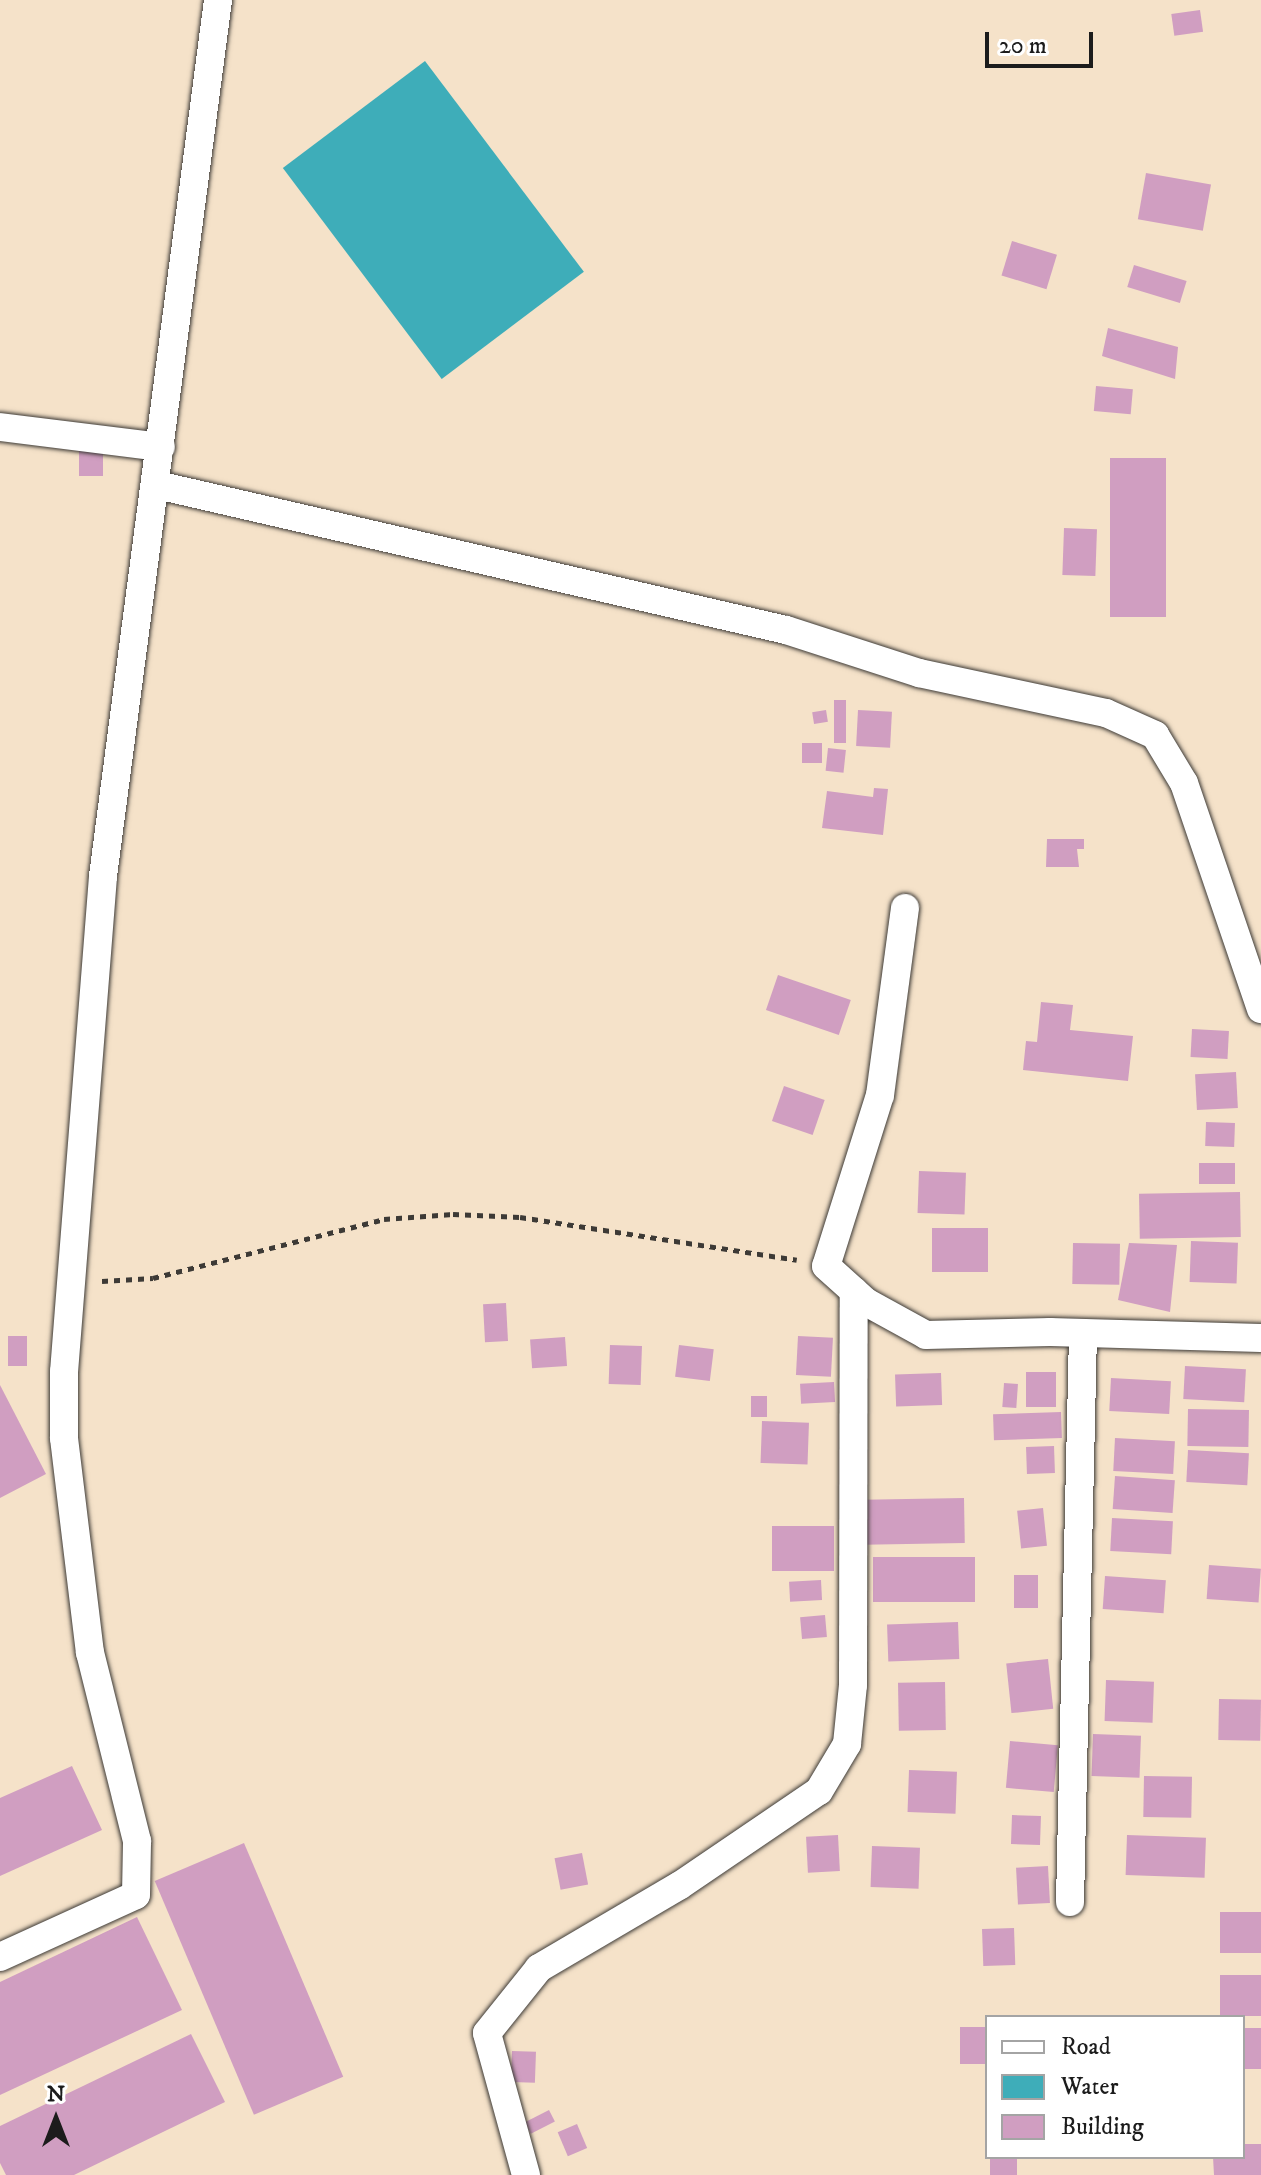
<!DOCTYPE html>
<html>
<head>
<meta charset="utf-8">
<style>
	body { margin:0 }
	#map { position:relative; width:1261px; height:2175px; overflow:hidden; background:#f5e2c9; font-family:"IM FELL DW Pica",serif }
	div>[style] { position:absolute }
	.water>* { inset:0; background:#3eadb9; transform-origin:0 0 }
	.building>* { inset:0; background:#d09ec1; transform-origin:0 0 }
	.path>* { height:5px; margin-top:-2.5px; transform-origin:0; background:repeating-linear-gradient(90deg,#3d3a36 0 6px,transparent 0 12px) }
	.roads { filter:drop-shadow(0 0 2px #3d3a36) drop-shadow(0 0 2px #3d3a36) }
	.minor>* { height:28px; margin:-14px; padding:0 14px; transform-origin:14px; border-radius:14px; background:#fff }
	span { translate:-50% -50%; white-space:nowrap; text-align:center; line-height:1.15; -webkit-text-stroke:6px #fff; paint-order:stroke }
	.legend { position:absolute; left:985px; top:2015px; width:260px; height:144px; box-sizing:border-box; background:#fff; border:2px solid #a4a4a4; margin:0; padding:10px 14px; list-style:none; font-size:24px; color:#1c1c1c }
	.legend li { display:flex; align-items:center; gap:16px; height:40px }
	.legend b { width:40px; border:2px solid #a4a4a4 }
	.north { position:absolute; left:16px; top:2079px; width:80px; height:80px; -webkit-text-stroke:6px #fff; paint-order:stroke; rotate:0deg; font-size:22px; font-weight:700; line-height:32px; text-align:center; color:#1c1c1c }
	.north::after { content:''; display:block; margin:auto; width:28px; height:36px; background:#1c1c1c; clip-path:polygon(50% 0,100% 100%,50% 72%,0 100%) }
	.scale { position:absolute; left:985px; top:32px; width:108px; height:36px; box-sizing:border-box; border:4px solid #1c1c1c; border-top:0; padding-left:10px; font-size:24px; line-height:28px; white-space:nowrap; color:#1c1c1c; -webkit-text-stroke:6px #fff; paint-order:stroke }
</style>
</head>
<body>
<div id="map">
	<div class="water">
		<i style="left:425px;top:61px;width:264px;height:178px;rotate:53deg"></i>
	</div>
	<div class="building">
		<i style="left:1200px;top:10px;width:22px;height:29px;rotate:82deg"></i>
		<i style="left:1146px;top:173px;width:66px;height:47px;rotate:10deg"></i>
		<i style="left:1012px;top:241px;width:47px;height:36px;rotate:17deg"></i>
		<i style="left:1134px;top:265px;width:55px;height:23px;rotate:17deg"></i>
		<i style="clip-path:polygon(1108px 328px,1178px 347px,1175px 379px,1102px 356px)"></i>
		<i style="left:1096px;top:386px;width:37px;height:25px;rotate:5deg"></i>
		<i style="left:79px;top:444px;width:24px;height:32px"></i>
		<i style="left:1110px;top:458px;width:56px;height:159px"></i>
		<i style="left:1064px;top:528px;width:33px;height:47px;rotate:2deg"></i>
		<i style="left:834px;top:700px;width:12px;height:43px"></i>
		<i style="left:826px;top:710px;width:12px;height:14px;rotate:81deg"></i>
		<i style="left:858px;top:710px;width:34px;height:36px;rotate:3deg"></i>
		<i style="left:802px;top:743px;width:20px;height:20px"></i>
		<i style="left:828px;top:748px;width:18px;height:23px;rotate:6deg"></i>
		<i style="clip-path:polygon(874px 788px,888px 789px,883px 835px,822px 828px,827px 791px,873px 797px)"></i>
		<i style="clip-path:polygon(1047px 839px,1084px 839px,1084px 849px,1077px 849px,1079px 867px,1046px 867px)"></i>
		<i style="left:778px;top:975px;width:77px;height:37px;rotate:19deg"></i>
		<i style="clip-path:polygon(1041px 1002px,1073px 1005px,1070px 1030px,1133px 1036px,1128px 1081px,1023px 1070px,1026px 1041px,1037px 1042px)"></i>
		<i style="left:1192px;top:1029px;width:37px;height:28px;rotate:3deg"></i>
		<i style="left:1236px;top:1072px;width:36px;height:41px;rotate:87deg"></i>
		<i style="left:784px;top:1086px;width:43px;height:37px;rotate:19deg"></i>
		<i style="left:1206px;top:1122px;width:29px;height:24px;rotate:2deg"></i>
		<i style="left:1199px;top:1163px;width:36px;height:21px"></i>
		<i style="left:919px;top:1171px;width:47px;height:42px;rotate:2deg"></i>
		<i style="left:1240px;top:1192px;width:45px;height:101px;rotate:89deg"></i>
		<i style="left:932px;top:1228px;width:56px;height:44px"></i>
		<i style="left:1191px;top:1241px;width:47px;height:41px;rotate:2deg"></i>
		<i style="left:1073px;top:1243px;width:47px;height:41px;rotate:1deg"></i>
		<i style="clip-path:polygon(1129px 1243px,1177px 1245px,1170px 1312px,1118px 1300px)"></i>
		<i style="left:506px;top:1303px;width:38px;height:23px;rotate:87deg"></i>
		<i style="left:8px;top:1336px;width:19px;height:30px"></i>
		<i style="left:798px;top:1336px;width:35px;height:39px;rotate:3deg"></i>
		<i style="left:565px;top:1337px;width:29px;height:35px;rotate:86deg"></i>
		<i style="left:610px;top:1345px;width:32px;height:39px;rotate:2deg"></i>
		<i style="left:679px;top:1345px;width:35px;height:32px;rotate:7deg"></i>
		<i style="left:1185px;top:1366px;width:61px;height:33px;rotate:3deg"></i>
		<i style="left:1026px;top:1372px;width:30px;height:35px"></i>
		<i style="left:941px;top:1373px;width:32px;height:46px;rotate:88deg"></i>
		<i style="left:1111px;top:1378px;width:60px;height:33px;rotate:3deg"></i>
		<i style="left:834px;top:1382px;width:20px;height:34px;rotate:87deg"></i>
		<i style="left:1004px;top:1383px;width:14px;height:24px;rotate:4deg"></i>
		<i style="clip-path:polygon(0 1385px,46px 1474px,0 1498px)"></i>
		<i style="left:751px;top:1396px;width:16px;height:21px"></i>
		<i style="left:1188px;top:1409px;width:61px;height:37px;rotate:1deg"></i>
		<i style="left:1061px;top:1412px;width:26px;height:68px;rotate:88deg"></i>
		<i style="left:762px;top:1421px;width:47px;height:42px;rotate:2deg"></i>
		<i style="left:1115px;top:1438px;width:60px;height:33px;rotate:3deg"></i>
		<i style="left:1054px;top:1446px;width:27px;height:28px;rotate:88deg"></i>
		<i style="left:1188px;top:1450px;width:61px;height:32px;rotate:3deg"></i>
		<i style="left:1115px;top:1476px;width:60px;height:33px;rotate:4deg"></i>
		<i style="left:964px;top:1498px;width:45px;height:101px;rotate:89deg"></i>
		<i style="left:1043px;top:1508px;width:38px;height:26px;rotate:84deg"></i>
		<i style="left:1112px;top:1518px;width:61px;height:33px;rotate:3deg"></i>
		<i style="left:834px;top:1526px;width:45px;height:62px;rotate:90deg"></i>
		<i style="left:975px;top:1557px;width:45px;height:102px;rotate:90deg"></i>
		<i style="left:1209px;top:1565px;width:52px;height:34px;rotate:4deg"></i>
		<i style="left:1014px;top:1575px;width:24px;height:33px"></i>
		<i style="left:1105px;top:1576px;width:61px;height:33px;rotate:4deg"></i>
		<i style="left:821px;top:1580px;width:20px;height:32px;rotate:87deg"></i>
		<i style="left:825px;top:1615px;width:22px;height:25px;rotate:85deg"></i>
		<i style="left:958px;top:1622px;width:37px;height:71px;rotate:88deg"></i>
		<i style="left:1048px;top:1659px;width:50px;height:42px;rotate:84deg"></i>
		<i style="left:1106px;top:1680px;width:48px;height:41px;rotate:2deg"></i>
		<i style="left:945px;top:1682px;width:48px;height:47px;rotate:89deg"></i>
		<i style="left:1219px;top:1699px;width:42px;height:41px;rotate:1deg"></i>
		<i style="left:1093px;top:1734px;width:48px;height:42px;rotate:2deg"></i>
		<i style="left:1010px;top:1741px;width:48px;height:47px;rotate:5deg"></i>
		<i style="clip-path:polygon(72px 1766px,102px 1830px,0 1876px,0 1798px)"></i>
		<i style="left:909px;top:1770px;width:48px;height:42px;rotate:2deg"></i>
		<i style="left:1144px;top:1776px;width:48px;height:41px;rotate:1deg"></i>
		<i style="left:1012px;top:1815px;width:29px;height:29px;rotate:2deg"></i>
		<i style="left:838px;top:1835px;width:36px;height:32px;rotate:87deg"></i>
		<i style="left:1127px;top:1835px;width:79px;height:40px;rotate:2deg"></i>
		<i style="left:244px;top:1843px;width:254px;height:97px;rotate:67deg"></i>
		<i style="left:872px;top:1846px;width:48px;height:41px;rotate:2deg"></i>
		<i style="left:582px;top:1853px;width:32px;height:28px;rotate:79deg"></i>
		<i style="left:1048px;top:1866px;width:37px;height:32px;rotate:87deg"></i>
		<i style="left:1261px;top:1912px;width:41px;height:41px;rotate:90deg"></i>
		<i style="clip-path:polygon(137px 1917px,182px 2010px,0 2095px,0 1982px)"></i>
		<i style="left:1014px;top:1928px;width:37px;height:32px;rotate:88deg"></i>
		<i style="left:1220px;top:1975px;width:41px;height:41px"></i>
		<i style="left:987px;top:2027px;width:37px;height:27px;rotate:90deg"></i>
		<i style="left:1243px;top:2028px;width:18px;height:41px"></i>
		<i style="clip-path:polygon(191px 2034px,225px 2102px,74px 2175px,6px 2175px,0 2163px,0 2126px)"></i>
		<i style="left:512px;top:2051px;width:24px;height:31px;rotate:2deg"></i>
		<i style="left:549px;top:2110px;width:13px;height:27px;rotate:63deg"></i>
		<i style="left:577px;top:2124px;width:26px;height:21px;rotate:67deg"></i>
		<i style="clip-path:polygon(1243px 2144px,1261px 2144px,1261px 2175px,1214px 2175px,1213px 2157px,1243px 2157px)"></i>
		<i style="left:990px;top:2157px;width:27px;height:18px"></i>
	</div>
	<div class="path">
		<i style="left:102px;top:1281px;width:51px;rotate:-3.4deg"></i>
		<i style="left:153px;top:1278px;width:238px;rotate:-14.3deg"></i>
		<i style="left:384px;top:1219px;width:69px;rotate:-4.1deg"></i>
		<i style="left:453px;top:1214px;width:67px;rotate:2.6deg"></i>
		<i style="left:520px;top:1217px;width:280px;rotate:8.8deg"></i>
	</div>
	<div class="roads">
		<div class="minor">
			<i style="left:0;top:427px;width:162px;rotate:7.1deg"></i>
			<i style="left:157px;top:485px;width:645px;rotate:12.98deg"></i>
			<i style="left:786px;top:630px;width:140px;rotate:17.9deg"></i>
			<i style="left:919px;top:673px;width:191px;rotate:12.1deg"></i>
			<i style="left:1106px;top:713px;width:54px;rotate:24.2deg"></i>
			<i style="left:1155px;top:735px;width:56px;rotate:58.9deg"></i>
			<i style="left:1184px;top:783px;width:239px;rotate:71.2deg"></i>
			<i style="left:905px;top:908px;width:189px;rotate:97.6deg"></i>
			<i style="left:880px;top:1095px;width:179px;rotate:107.5deg"></i>
			<i style="left:826px;top:1266px;width:54px;rotate:42deg"></i>
			<i style="left:866px;top:1302px;width:68px;rotate:28.8deg"></i>
			<i style="left:926px;top:1335px;width:124px;rotate:-1.4deg"></i>
			<i style="left:1050px;top:1332px;width:211px;rotate:1.6deg"></i>
			<i style="left:1070px;top:1902px;width:569px;rotate:-88.69deg"></i>
			<i style="left:0;top:1957px;width:149px;rotate:-24.5deg"></i>
			<i style="left:136px;top:1895px;width:54px;rotate:-88.9deg"></i>
			<i style="left:137px;top:1841px;width:194px;rotate:-104deg"></i>
			<i style="left:90px;top:1653px;width:217px;rotate:-96.9deg"></i>
			<i style="left:64px;top:1438px;width:66px;rotate:-90deg"></i>
			<i style="left:64px;top:1372px;width:498px;rotate:-85.5deg"></i>
			<i style="left:103px;top:876px;width:884px;rotate:-82.52deg"></i>
			<i style="left:526px;top:2175px;width:147px;rotate:-105.4deg"></i>
			<i style="left:487px;top:2033px;width:83px;rotate:-51.3deg"></i>
			<i style="left:539px;top:1968px;width:162px;rotate:-30.4deg"></i>
			<i style="left:679px;top:1886px;width:169px;rotate:-34.2deg"></i>
			<i style="left:819px;top:1791px;width:55px;rotate:-59.2deg"></i>
			<i style="left:847px;top:1744px;width:59px;rotate:-84.2deg"></i>
			<i style="left:853px;top:1685px;width:394px;rotate:-89.9deg"></i>
		</div>
	</div>
	<ul class="legend">
	<li><b style="height:10px;background:#fff"></b>Road</li>
	<li><b style="height:22px;background:#3eadb9"></b>Water</li>
	<li><b style="height:22px;background:#d09ec1"></b>Building</li>
	</ul>
	<div class="north">N</div>
	<div class="scale">20 m</div>
</div>
</body>
</html>
